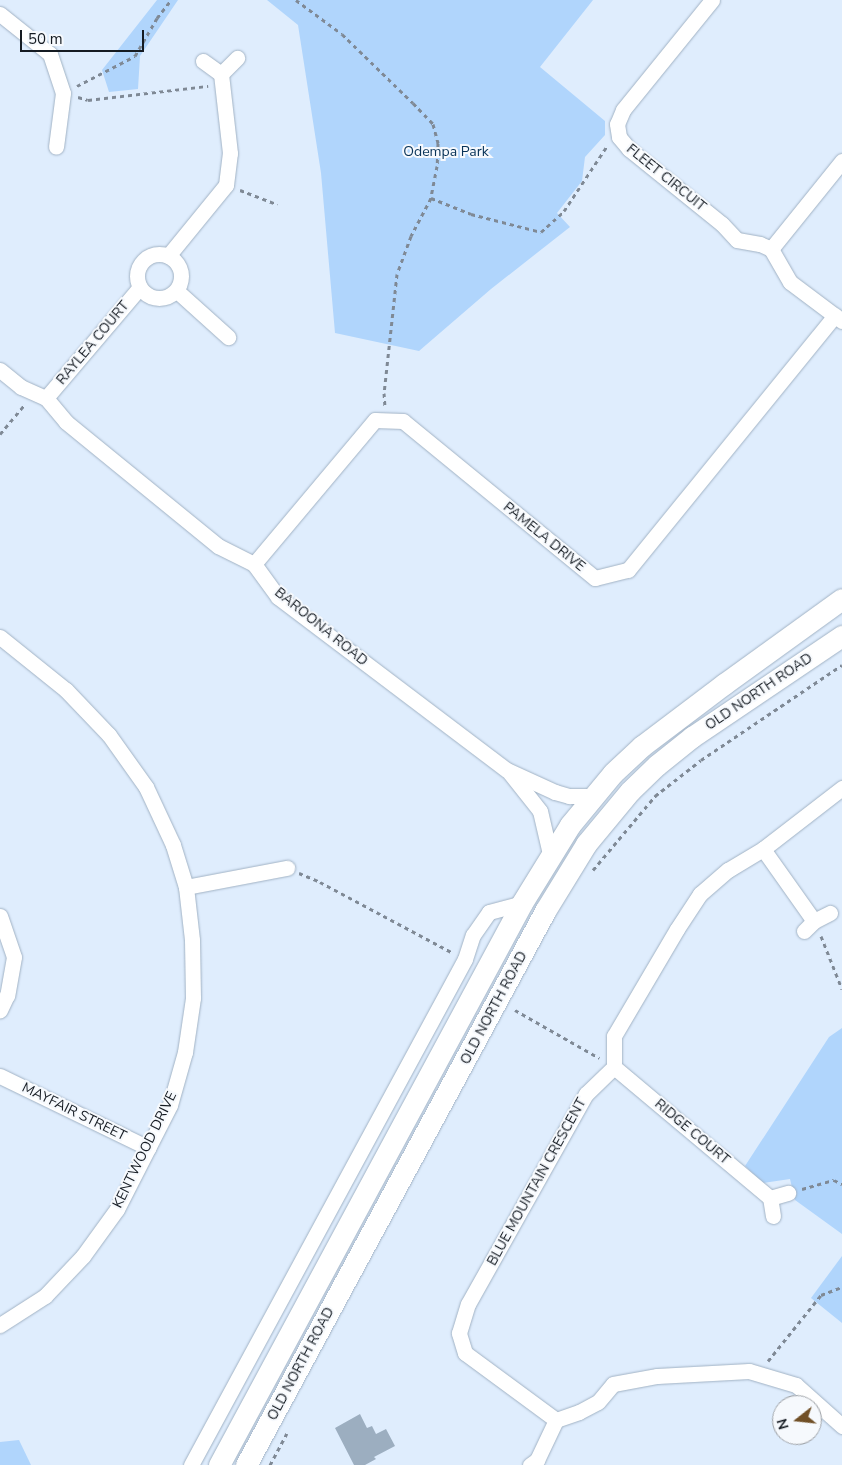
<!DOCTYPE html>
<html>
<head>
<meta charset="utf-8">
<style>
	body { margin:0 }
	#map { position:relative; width:842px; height:1465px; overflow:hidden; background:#dfedfd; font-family:"Nunito Sans",sans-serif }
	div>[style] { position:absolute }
	.green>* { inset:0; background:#b0d5fc }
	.building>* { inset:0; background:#9caec0 }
	.path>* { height:3px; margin-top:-1.5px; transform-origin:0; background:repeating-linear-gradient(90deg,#7f8995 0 4px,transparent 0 8px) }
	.roads { filter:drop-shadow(0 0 1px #a1b2c4) drop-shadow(0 0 1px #a1b2c4) }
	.street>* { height:15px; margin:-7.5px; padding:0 7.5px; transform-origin:7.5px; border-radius:7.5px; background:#fff }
	.street>.ring { margin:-7.5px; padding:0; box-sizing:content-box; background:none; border:15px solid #fff; border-radius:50% }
	.secondary>* { height:21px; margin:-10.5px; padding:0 10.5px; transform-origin:10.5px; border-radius:10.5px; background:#fff }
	span { translate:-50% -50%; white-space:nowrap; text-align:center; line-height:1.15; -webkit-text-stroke:4px #f6f9fd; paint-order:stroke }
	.park-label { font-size:14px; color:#083358 }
	.street-label { font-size:14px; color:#151b22 }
	.north { position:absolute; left:772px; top:1395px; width:50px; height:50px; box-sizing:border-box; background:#f6f9fd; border:1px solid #9ca0a5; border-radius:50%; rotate:254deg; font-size:14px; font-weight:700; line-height:20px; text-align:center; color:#151b22 }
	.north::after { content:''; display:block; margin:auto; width:18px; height:22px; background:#704f26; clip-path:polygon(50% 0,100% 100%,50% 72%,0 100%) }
	.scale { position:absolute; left:20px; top:30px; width:124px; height:22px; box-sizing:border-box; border:2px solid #151b22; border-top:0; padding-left:6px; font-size:15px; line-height:18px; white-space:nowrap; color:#151b22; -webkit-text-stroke:4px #f6f9fd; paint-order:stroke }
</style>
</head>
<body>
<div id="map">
	<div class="green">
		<i style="clip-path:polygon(157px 0,178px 0,140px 56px,138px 89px,109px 92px,102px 70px)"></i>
		<i style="clip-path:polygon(267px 0,593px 0,540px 67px,605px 121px,605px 135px,585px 157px,582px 181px,557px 213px,570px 227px,491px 289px,419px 351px,335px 333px,321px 173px,298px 25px)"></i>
		<i style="clip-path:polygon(842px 1028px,842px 1234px,795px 1200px,790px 1179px,763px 1183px,745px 1166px,829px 1037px)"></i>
		<i style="clip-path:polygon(842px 1256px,842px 1323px,811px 1298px)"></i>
		<i style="clip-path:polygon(19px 1440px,31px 1465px,0 1465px,0 1442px)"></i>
	</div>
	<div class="building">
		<i style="clip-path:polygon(360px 1414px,367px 1428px,372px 1426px,376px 1434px,386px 1429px,395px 1446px,374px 1457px,376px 1459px,365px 1465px,354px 1465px,335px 1428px)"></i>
	</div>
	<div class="path">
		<i style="left:296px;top:0;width:57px;rotate:36.5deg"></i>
		<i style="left:342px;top:34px;width:99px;rotate:44.2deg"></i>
		<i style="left:413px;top:103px;width:29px;rotate:46deg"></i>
		<i style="left:433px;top:124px;width:20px;rotate:75deg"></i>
		<i style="left:438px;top:143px;width:23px;rotate:92deg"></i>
		<i style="left:437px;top:166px;width:33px;rotate:101deg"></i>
		<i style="left:431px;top:198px;width:43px;rotate:117.8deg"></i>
		<i style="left:411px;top:236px;width:40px;rotate:110.2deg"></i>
		<i style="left:397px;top:274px;width:120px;rotate:96.2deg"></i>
		<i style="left:384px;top:393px;width:14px;rotate:86deg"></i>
		<i style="left:77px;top:86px;width:65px;rotate:-27.3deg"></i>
		<i style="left:135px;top:56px;width:44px;rotate:-59.9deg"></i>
		<i style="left:157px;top:18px;width:23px;rotate:-52deg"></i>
		<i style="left:78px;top:97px;width:10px;rotate:17deg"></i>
		<i style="left:88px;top:100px;width:121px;rotate:-6.7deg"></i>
		<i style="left:240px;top:190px;width:40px;rotate:21deg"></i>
		<i style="left:431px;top:198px;width:43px;rotate:21.8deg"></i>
		<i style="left:471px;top:214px;width:72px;rotate:14.4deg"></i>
		<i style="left:541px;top:232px;width:31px;rotate:-42deg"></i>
		<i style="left:564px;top:211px;width:78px;rotate:-56.5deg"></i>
		<i style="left:0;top:434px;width:39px;rotate:-50deg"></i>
		<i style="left:593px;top:870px;width:97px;rotate:-50deg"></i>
		<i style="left:655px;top:796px;width:58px;rotate:-38deg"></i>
		<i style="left:701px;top:760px;width:170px;rotate:-34deg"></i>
		<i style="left:299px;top:873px;width:23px;rotate:23deg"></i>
		<i style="left:320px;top:882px;width:149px;rotate:28.1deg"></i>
		<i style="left:821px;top:936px;width:57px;rotate:68.4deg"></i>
		<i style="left:515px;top:1010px;width:97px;rotate:29.7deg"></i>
		<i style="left:802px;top:1189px;width:33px;rotate:-16deg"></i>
		<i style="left:834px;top:1180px;width:9px;rotate:27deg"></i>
		<i style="left:768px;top:1361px;width:85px;rotate:-51.2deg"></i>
		<i style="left:821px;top:1295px;width:22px;rotate:-21deg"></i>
		<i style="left:270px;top:1465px;width:36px;rotate:-62deg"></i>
	</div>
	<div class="roads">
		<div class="street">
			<i style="left:712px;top:0;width:141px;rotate:129deg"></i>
			<i style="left:623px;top:110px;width:15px;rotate:113deg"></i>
			<i style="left:617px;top:124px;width:13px;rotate:81deg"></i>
			<i style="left:619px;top:137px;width:16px;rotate:50deg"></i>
			<i style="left:629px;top:149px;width:119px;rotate:38.9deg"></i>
			<i style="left:722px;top:224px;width:22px;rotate:47deg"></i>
			<i style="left:737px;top:240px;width:23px;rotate:10deg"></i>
			<i style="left:760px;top:244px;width:12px;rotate:24deg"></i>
			<i style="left:771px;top:249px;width:38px;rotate:60deg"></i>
			<i style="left:790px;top:282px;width:65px;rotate:36.9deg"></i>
			<i style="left:0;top:14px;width:64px;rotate:38.7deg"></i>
			<i style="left:50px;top:54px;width:41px;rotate:71.6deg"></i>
			<i style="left:63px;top:93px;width:54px;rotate:97.4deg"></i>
			<i style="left:203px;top:61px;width:22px;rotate:36deg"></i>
			<i style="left:221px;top:74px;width:23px;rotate:-45deg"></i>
			<i style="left:771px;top:249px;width:113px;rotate:-51.1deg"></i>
			<i class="ring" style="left:137px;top:254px;width:29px;height:29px"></i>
			<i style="left:168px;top:256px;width:92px;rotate:-50.8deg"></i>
			<i style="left:226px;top:185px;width:32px;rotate:-83deg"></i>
			<i style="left:230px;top:153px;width:80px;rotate:-96.5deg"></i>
			<i style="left:177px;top:291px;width:69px;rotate:42deg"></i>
			<i style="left:0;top:370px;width:27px;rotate:39deg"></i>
			<i style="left:21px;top:387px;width:27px;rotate:24deg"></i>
			<i style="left:46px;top:398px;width:31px;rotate:50deg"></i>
			<i style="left:66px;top:422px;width:196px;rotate:39.2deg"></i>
			<i style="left:218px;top:546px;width:40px;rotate:26.6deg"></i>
			<i style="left:254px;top:564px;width:41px;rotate:54deg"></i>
			<i style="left:278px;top:597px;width:287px;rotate:37.1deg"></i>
			<i style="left:507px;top:770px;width:53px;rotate:24.6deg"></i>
			<i style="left:555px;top:792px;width:15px;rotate:16deg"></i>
			<i style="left:569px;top:796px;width:26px"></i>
			<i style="left:46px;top:398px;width:145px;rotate:-49.7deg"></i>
			<i style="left:254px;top:564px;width:188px;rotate:-50deg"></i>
			<i style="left:375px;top:420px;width:28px;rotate:2deg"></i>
			<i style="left:403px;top:421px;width:248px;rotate:39.3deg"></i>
			<i style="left:595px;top:578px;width:34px;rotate:-14deg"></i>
			<i style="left:628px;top:570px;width:328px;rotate:-50.9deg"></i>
			<i style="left:0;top:637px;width:85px;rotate:38.8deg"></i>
			<i style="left:66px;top:690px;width:62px;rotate:46.3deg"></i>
			<i style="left:109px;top:735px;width:64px;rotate:54.6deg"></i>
			<i style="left:146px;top:787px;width:64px;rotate:65deg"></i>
			<i style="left:173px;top:845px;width:44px;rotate:72.8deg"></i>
			<i style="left:186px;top:887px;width:53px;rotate:83.5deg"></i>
			<i style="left:192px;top:940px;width:58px;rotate:89deg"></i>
			<i style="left:193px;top:998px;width:55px;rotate:98.4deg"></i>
			<i style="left:185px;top:1052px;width:55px;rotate:105.8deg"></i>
			<i style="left:170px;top:1105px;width:117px;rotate:117deg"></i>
			<i style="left:117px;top:1209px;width:58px;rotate:125.9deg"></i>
			<i style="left:83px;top:1256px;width:55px;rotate:133.5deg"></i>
			<i style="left:45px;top:1296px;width:54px;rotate:147.2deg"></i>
			<i style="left:510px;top:773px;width:48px;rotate:51.7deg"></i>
			<i style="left:540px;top:811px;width:44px;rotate:76.9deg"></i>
			<i style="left:763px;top:849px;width:88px;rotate:54.7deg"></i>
			<i style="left:186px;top:887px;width:103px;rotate:-10.7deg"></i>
			<i style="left:0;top:916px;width:43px;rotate:71.1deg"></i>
			<i style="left:14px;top:957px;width:39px;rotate:100deg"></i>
			<i style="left:7px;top:995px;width:17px;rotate:115deg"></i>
			<i style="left:804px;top:931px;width:14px;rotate:-45deg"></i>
			<i style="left:814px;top:921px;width:18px;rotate:-27deg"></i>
			<i style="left:614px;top:1067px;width:204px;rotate:40deg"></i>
			<i style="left:0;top:1076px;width:165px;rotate:25.9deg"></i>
			<i style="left:773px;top:1216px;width:18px;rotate:-99deg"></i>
			<i style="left:770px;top:1198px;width:19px;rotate:-16deg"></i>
			<i style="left:556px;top:1420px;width:113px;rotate:-143.6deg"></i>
			<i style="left:465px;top:1353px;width:21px;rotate:-107deg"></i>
			<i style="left:459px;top:1333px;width:30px;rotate:-73deg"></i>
			<i style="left:468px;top:1304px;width:241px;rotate:-60.7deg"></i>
			<i style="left:586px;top:1094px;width:39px;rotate:-44deg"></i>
			<i style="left:614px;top:1067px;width:31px;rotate:-90deg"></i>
			<i style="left:614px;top:1036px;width:124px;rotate:-59.5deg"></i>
			<i style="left:677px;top:929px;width:42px;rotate:-56.7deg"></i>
			<i style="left:700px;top:894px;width:37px;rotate:-41deg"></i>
			<i style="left:728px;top:870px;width:41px;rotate:-31deg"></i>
			<i style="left:763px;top:849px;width:100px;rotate:-37.7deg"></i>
			<i style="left:191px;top:1465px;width:575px;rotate:-61.56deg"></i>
			<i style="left:465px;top:959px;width:25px;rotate:-72deg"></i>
			<i style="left:473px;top:935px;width:28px;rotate:-55deg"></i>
			<i style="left:489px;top:912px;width:34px;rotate:-15deg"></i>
			<i style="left:530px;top:1465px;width:9px;rotate:-36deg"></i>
			<i style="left:537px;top:1460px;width:44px;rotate:-64.6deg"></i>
			<i style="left:556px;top:1420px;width:24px;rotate:-19deg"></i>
			<i style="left:579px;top:1412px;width:21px;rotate:-28deg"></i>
			<i style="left:598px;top:1402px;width:23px;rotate:-50deg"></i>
			<i style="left:613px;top:1384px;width:45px;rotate:-10.3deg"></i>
			<i style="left:657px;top:1376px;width:92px;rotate:-3.1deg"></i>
			<i style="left:749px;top:1371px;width:49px;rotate:16.6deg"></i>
			<i style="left:796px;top:1385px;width:62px;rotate:41.7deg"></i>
		</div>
		<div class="secondary">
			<i style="left:219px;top:1465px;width:638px;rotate:-61.67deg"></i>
			<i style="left:522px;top:903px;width:92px;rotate:-58.4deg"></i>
			<i style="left:570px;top:825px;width:67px;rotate:-50.4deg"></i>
			<i style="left:613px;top:773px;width:40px;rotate:-43deg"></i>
			<i style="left:642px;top:746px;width:103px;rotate:-37.1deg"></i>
			<i style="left:724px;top:684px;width:145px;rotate:-35.8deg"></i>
			<i style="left:246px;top:1465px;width:630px;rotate:-61.64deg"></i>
			<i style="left:545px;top:911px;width:79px;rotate:-58.5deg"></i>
			<i style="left:586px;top:844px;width:69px;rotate:-50.3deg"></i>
			<i style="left:630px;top:791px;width:37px;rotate:-44deg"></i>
			<i style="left:657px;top:765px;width:45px;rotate:-38.7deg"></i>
			<i style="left:692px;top:737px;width:181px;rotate:-34deg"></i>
		</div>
	</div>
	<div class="park-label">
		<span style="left:446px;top:152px">Odempa Park</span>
	</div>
	<div class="street-label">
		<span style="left:666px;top:178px;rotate:39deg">FLEET CIRCUIT</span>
		<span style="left:93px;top:343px;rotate:-50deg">RAYLEA COURT</span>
		<span style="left:544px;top:537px;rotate:39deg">PAMELA DRIVE</span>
		<span style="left:321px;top:627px;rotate:39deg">BAROONA ROAD</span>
		<span style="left:759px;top:692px;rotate:-34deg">OLD NORTH ROAD</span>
		<span style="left:494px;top:1008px;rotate:-62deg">OLD NORTH ROAD</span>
		<span style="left:74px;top:1112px;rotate:26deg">MAYFAIR STREET</span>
		<span style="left:692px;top:1132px;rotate:40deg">RIDGE COURT</span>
		<span style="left:145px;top:1150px;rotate:-64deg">KENTWOOD DRIVE</span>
		<span style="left:537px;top:1182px;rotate:-61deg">BLUE MOUNTAIN CRESCENT</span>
		<span style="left:301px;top:1364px;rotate:-62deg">OLD NORTH ROAD</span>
	</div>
	<div class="north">N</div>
	<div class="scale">50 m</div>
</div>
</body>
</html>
